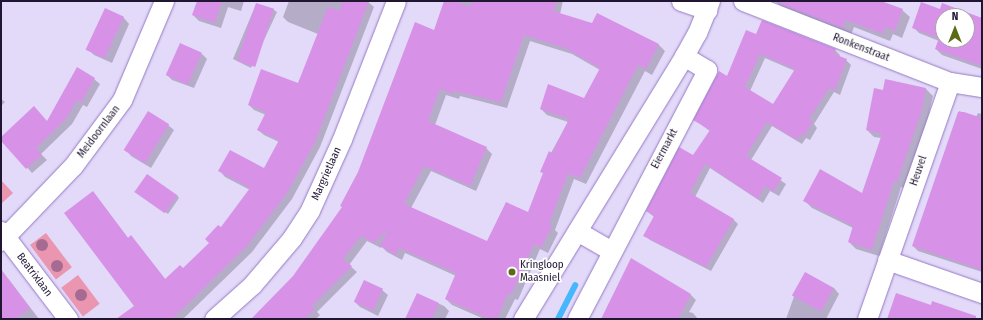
<!DOCTYPE html>
<html>
<head>
<meta charset="utf-8">
<style>
	body { margin:0 }
	#map { position:relative; width:983px; height:320px; overflow:hidden; background:#e3d9f9; font-family:"Fira Sans Condensed",sans-serif }
	div>[style] { position:absolute }
	.green>* { inset:0; background:#ea96b0; transform-origin:0 0 }
	.shadow>* { inset:0; background:#0003 }
	.stream>* { height:6px; margin:-3px; padding:0 3px; transform-origin:3px; border-radius:3px; background:#46b7fc }
	.building>* { inset:0; background:#d792e8; transform-origin:0 0 }
	.roads { filter:drop-shadow(0 0 1px #947ac3) drop-shadow(0 0 1px #947ac3) }
	.street>* { height:19px; margin:-9.5px; padding:0 9.5px; transform-origin:9.5px; border-radius:9.5px; background:#fff }
	.trees>* { width:12px; height:12px; margin:-6px; border-radius:50%; background:#a66b92 }
	.dots>* { width:11px; height:11px; translate:-50% -50%; box-sizing:border-box; border:2px solid #fff; border-radius:50% }
	span { translate:-50% -50%; white-space:nowrap; text-align:center; line-height:1.15; -webkit-text-stroke:3.5px #fff; paint-order:stroke }
	.street-label { font-size:11px; color:#211632 }
	.poi-label { font-size:11px; color:#211632 }
	.left { translate:0 -50%; text-align:left }
	.frame { position:absolute; inset:0; border:2px solid #211632; pointer-events:none }
	.north { position:absolute; left:935px; top:8px; width:40px; height:40px; box-sizing:border-box; background:#fff; border:1px solid #a6a2ad; border-radius:50%; rotate:0deg; font-size:11px; font-weight:700; line-height:16px; text-align:center; color:#211632 }
	.north::after { content:''; display:block; margin:auto; width:14px; height:18px; background:#5b6b15; clip-path:polygon(50% 0,100% 100%,50% 72%,0 100%) }
</style>
</head>
<body>
<div id="map">
	<div class="green">
		<i style="clip-path:polygon(1px 180px,13px 193px,1px 204px)"></i>
		<i style="left:46px;top:233px;width:43px;height:20px;rotate:53deg"></i>
		<i style="left:78px;top:275px;width:36px;height:21px;rotate:53deg"></i>
	</div>
	<div class="shadow">
		<i style="clip-path:polygon(198px 1px,244px 1px,241px 11px,228px 7px,221px 28px,199px 21px,193px 15px)"></i>
		<i style="clip-path:polygon(289px 1px,367px 1px,374px 7px,320px 147px,292px 199px,252px 252px,183px 319px,134px 319px,136px 306px,93px 192px,128px 238px,131px 236px,136px 242px,166px 280px,183px 269px,210px 243px,250px 190px,225px 177px,220px 171px,264px 169px,279px 142px,264px 135px,258px 130px,266px 115px,254px 110px,249px 105px,299px 84px,318px 34px,288px 22px,283px 17px)"></i>
		<i style="clip-path:polygon(evenodd,445px 1px,563px 1px,560px 14px,659px 45px,665px 51px,652px 75px,645px 71px,586px 184px,574px 179px,555px 230px,558px 233px,548px 253px,540px 249px,518px 300px,515px 299px,505px 319px,484px 319px,452px 305px,446px 299px,456px 276px,405px 253px,402px 260px,387px 252px,382px 247px,381px 248px,367px 241px,349px 265px,357px 272px,317px 312px,320px 315px,316px 319px,252px 319px,294px 277px,343px 208px,435px 31px,445px 1px,530px 41px,572px 54px,600px 70px,585px 99px,541px 109px,547px 115px,568px 122px,541px 171px,544px 174px,529px 213px,487px 242px,411px 208px,431px 171px,476px 191px,492px 154px,486px 148px,435px 125px,446px 95px,459px 99px,460px 96px,507px 108px,530px 41px)"></i>
		<i style="clip-path:polygon(775px 1px,879px 1px,902px 10px,910px 17px,902px 38px,893px 34px,890px 41px,854px 27px,851px 35px,783px 8px)"></i>
		<i style="clip-path:polygon(256px 4px,274px 10px,277px 12px,251px 68px,233px 59px)"></i>
		<i style="clip-path:polygon(105px 10px,124px 18px,129px 24px,112px 63px,94px 55px,88px 49px)"></i>
		<i style="clip-path:polygon(evenodd,941px 10px,982px 18px,982px 69px,942px 55px,936px 49px,939px 41px,919px 33px,914px 28px,941px 10px,943px 16px,967px 16px,967px 40px,943px 40px,943px 16px)"></i>
		<i style="clip-path:polygon(evenodd,760px 36px,835px 50px,840px 55px,839px 57px,846px 60px,851px 65px,840px 95px,834px 92px,814px 124px,817px 128px,810px 140px,806px 138px,802px 144px,772px 126px,751px 160px,786px 184px,779px 196px,770px 191px,763px 203px,710px 168px,695px 197px,733px 219px,738px 224px,711px 271px,650px 240px,645px 235px,654px 217px,647px 211px,694px 156px,711px 132px,695px 120px,760px 36px,765px 58px,795px 71px,773px 105px,750px 91px,765px 58px)"></i>
		<i style="clip-path:polygon(202px 54px,207px 59px,194px 88px,172px 80px,167px 75px)"></i>
		<i style="clip-path:polygon(94px 79px,100px 84px,87px 107px,83px 105px,72px 124px,41px 154px,47px 160px,32px 173px,1px 138px,48px 122px)"></i>
		<i style="clip-path:polygon(886px 81px,926px 89px,933px 96px,928px 117px,904px 188px,901px 187px,879px 256px,856px 249px,849px 242px,853px 228px,812px 208px,805px 201px,863px 194px,881px 138px,874px 137px,867px 130px,883px 91px)"></i>
		<i style="clip-path:polygon(1px 99px,5px 102px,1px 106px)"></i>
		<i style="clip-path:polygon(959px 111px,976px 117px,978px 113px,982px 114px,982px 272px,918px 251px,913px 246px)"></i>
		<i style="clip-path:polygon(168px 125px,174px 130px,151px 168px,131px 156px,126px 150px)"></i>
		<i style="clip-path:polygon(134px 191px,177px 195px,179px 198px,168px 214px)"></i>
		<i style="clip-path:polygon(5px 276px,10px 281px,39px 319px,1px 319px,1px 280px)"></i>
		<i style="clip-path:polygon(834px 288px,839px 294px,826px 319px,786px 319px,796px 291px)"></i>
		<i style="clip-path:polygon(382px 290px,388px 295px,378px 316px,360px 307px,355px 302px)"></i>
		<i style="clip-path:polygon(418px 294px,444px 306px,449px 311px,445px 319px,410px 319px)"></i>
		<i style="clip-path:polygon(690px 294px,696px 300px,689px 312px,693px 313px,698px 319px,601px 319px)"></i>
	</div>
	<div class="stream">
		<i style="left:558px;top:319px;width:38px;rotate:-63deg"></i>
	</div>
	<div class="building">
		<i style="clip-path:polygon(197px 1px,222px 1px,215px 23px,192px 15px)"></i>
		<i style="clip-path:polygon(343px 1px,369px 1px,315px 142px,287px 193px,247px 246px,172px 319px,116px 319px,134px 306px,64px 213px,93px 191px,128px 238px,131px 235px,165px 279px,180px 265px,183px 268px,209px 243px,205px 239px,218px 225px,221px 227px,250px 188px,218px 171px,230px 150px,264px 168px,279px 140px,257px 130px,266px 112px,248px 105px,261px 69px,298px 83px,328px 7px,339px 11px)"></i>
		<i style="clip-path:polygon(evenodd,444px 1px,454px 1px,470px 7px,472px 1px,557px 1px,553px 11px,592px 23px,597px 13px,659px 44px,646px 69px,638px 65px,580px 178px,568px 174px,549px 224px,552px 226px,541px 248px,534px 244px,511px 295px,508px 293px,497px 319px,490px 319px,445px 299px,456px 273px,399px 248px,396px 255px,380px 246px,388px 230px,374px 243px,361px 236px,343px 259px,352px 266px,312px 306px,315px 309px,304px 319px,251px 319px,293px 276px,342px 207px,340px 206px,358px 172px,415px 22px,434px 30px,444px 1px,524px 35px,565px 48px,600px 68px,584px 98px,548px 84px,540px 109px,569px 119px,552px 153px,549px 151px,540px 172px,543px 173px,528px 212px,506px 202px,487px 241px,404px 204px,424px 166px,470px 186px,487px 147px,428px 121px,440px 89px,453px 94px,454px 91px,501px 102px,524px 35px)"></i>
		<i style="clip-path:polygon(773px 1px,881px 1px,903px 9px,895px 31px,885px 27px,883px 34px,846px 20px,843px 28px)"></i>
		<i style="clip-path:polygon(evenodd,921px 2px,940px 9px,942px 3px,982px 18px,982px 66px,935px 49px,939px 38px,912px 28px,921px 2px,943px 16px,967px 16px,967px 40px,943px 40px,943px 16px)"></i>
		<i style="left:256px;top:3px;width:19px;height:61px;rotate:18deg"></i>
		<i style="left:105px;top:8px;width:21px;height:46px;rotate:25deg"></i>
		<i style="clip-path:polygon(evenodd,762px 20px,836px 49px,834px 54px,847px 59px,835px 90px,829px 88px,809px 119px,813px 122px,804px 136px,801px 134px,797px 140px,767px 122px,746px 156px,782px 178px,773px 192px,765px 186px,758px 199px,705px 164px,690px 193px,734px 219px,706px 267px,643px 236px,654px 216px,646px 211px,679px 147px,693px 155px,710px 130px,693px 120px,719px 71px,727px 76px,746px 30px,756px 34px,762px 20px,760px 54px,795px 69px,773px 104px,745px 87px,760px 54px)"></i>
		<i style="left:180px;top:43px;width:24px;height:35px;rotate:24deg"></i>
		<i style="clip-path:polygon(77px 67px,95px 78px,81px 103px,77px 100px,66px 119px,36px 148px,42px 155px,26px 169px,1px 141px,1px 137px,34px 106px,47px 121px)"></i>
		<i style="clip-path:polygon(885px 79px,926px 88px,922px 110px,897px 182px,894px 181px,872px 250px,848px 242px,853px 226px,803px 201px,820px 169px,862px 193px,882px 134px,866px 130px,874px 88px,883px 90px)"></i>
		<i style="left:148px;top:111px;width:25px;height:46px;rotate:32deg"></i>
		<i style="clip-path:polygon(958px 112px,964px 112px,982px 118px,982px 270px,912px 246px)"></i>
		<i style="left:147px;top:174px;width:37px;height:22px;rotate:35deg"></i>
		<i style="clip-path:polygon(631px 258px,691px 294px,678px 319px,601px 319px)"></i>
		<i style="clip-path:polygon(1px 269px,30px 308px,15px 319px,1px 319px)"></i>
		<i style="left:805px;top:272px;width:33px;height:27px;rotate:29deg"></i>
		<i style="left:364px;top:280px;width:21px;height:24px;rotate:25deg"></i>
		<i style="clip-path:polygon(417px 293px,439px 303px,432px 319px,405px 319px)"></i>
		<i style="clip-path:polygon(896px 293px,931px 305px,932px 301px,976px 316px,976px 319px,887px 319px)"></i>
	</div>
	<div class="roads">
		<div class="street">
			<i style="left:681px;top:1px;width:28px;rotate:19deg"></i>
			<i style="left:743px;top:1px;width:222px;rotate:21.4deg"></i>
			<i style="left:950px;top:82px;width:32px;rotate:9deg"></i>
			<i style="left:1px;top:231px;width:111px;rotate:52.7deg"></i>
			<i style="left:577px;top:231px;width:39px;rotate:30deg"></i>
			<i style="left:1px;top:241px;width:104px;rotate:-46.2deg"></i>
			<i style="left:73px;top:166px;width:82px;rotate:-53.4deg"></i>
			<i style="left:122px;top:100px;width:108px;rotate:-67deg"></i>
			<i style="left:887px;top:260px;width:101px;rotate:19.2deg"></i>
			<i style="left:214px;top:319px;width:51px;rotate:-41.8deg"></i>
			<i style="left:252px;top:285px;width:62px;rotate:-49.6deg"></i>
			<i style="left:292px;top:238px;width:33px;rotate:-57deg"></i>
			<i style="left:310px;top:210px;width:78px;rotate:-65.7deg"></i>
			<i style="left:342px;top:139px;width:148px;rotate:-68.6deg"></i>
			<i style="left:523px;top:319px;width:308px;rotate:-58.5deg"></i>
			<i style="left:684px;top:56px;width:26px;rotate:-61deg"></i>
			<i style="left:697px;top:33px;width:35px;rotate:-68deg"></i>
			<i style="left:577px;top:319px;width:281px;rotate:-62.4deg"></i>
			<i style="left:707px;top:70px;width:27px;rotate:-149deg"></i>
			<i style="left:867px;top:319px;width:251px;rotate:-70.7deg"></i>
		</div>
	</div>
	<div class="trees">
		<i style="left:42px;top:245px"></i>
		<i style="left:57px;top:266px"></i>
		<i style="left:81px;top:295px"></i>
	</div>
	<div class="dots">
		<i style="left:512px;top:272px;background:#5b6b15"></i>
	</div>
	<div class="street-label">
		<span style="left:861px;top:48px;rotate:21deg">Ronkenstraat</span>
		<span style="left:99px;top:132px;rotate:-53deg">Meidoornlaan</span>
		<span style="left:665px;top:149px;rotate:-62deg">Eiermarkt</span>
		<span style="left:919px;top:171px;rotate:-71deg">Heuvel</span>
		<span style="left:327px;top:174px;rotate:-66deg">Margrietlaan</span>
		<span style="left:34px;top:275px;rotate:53deg">Beatrixlaan</span>
	</div>
	<div class="poi-label">
		<span class="left" style="left:520px;top:272px">Kringloop<br>Maasniel</span>
	</div>
	<div class="frame"></div>
	<div class="north">N</div>
</div>
</body>
</html>
